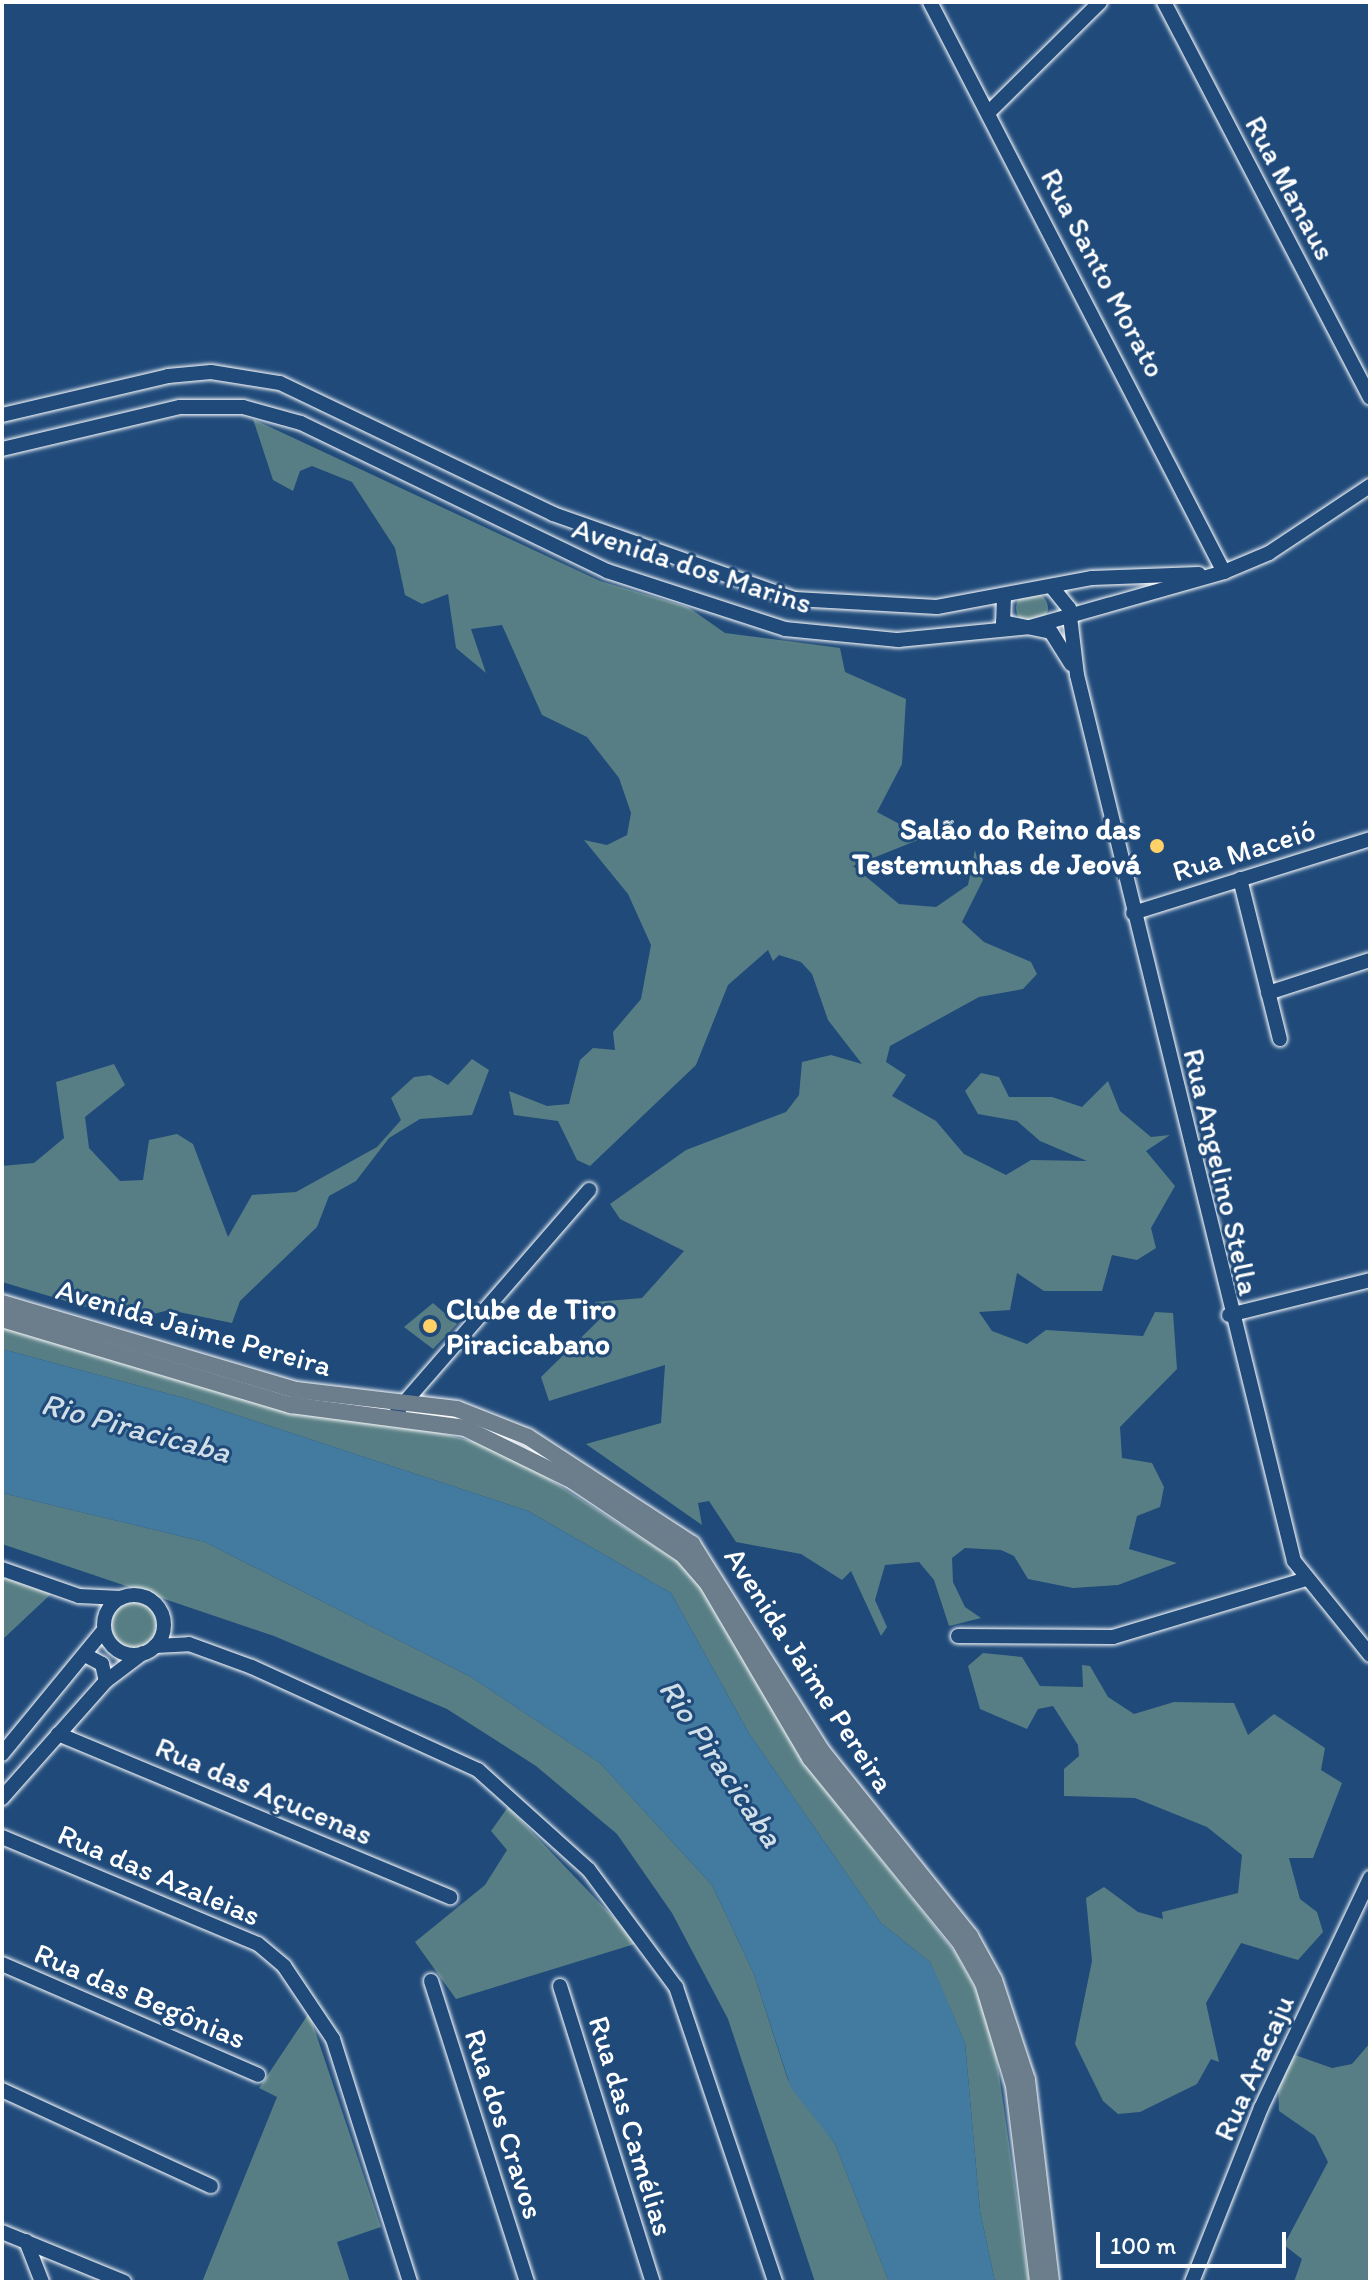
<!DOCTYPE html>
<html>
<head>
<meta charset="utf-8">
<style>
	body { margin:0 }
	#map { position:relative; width:1372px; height:2284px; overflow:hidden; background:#1f4a7a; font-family:Itim,sans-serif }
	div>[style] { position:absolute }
	.green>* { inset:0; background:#577e84 }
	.round { border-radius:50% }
	.water>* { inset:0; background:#437a9f }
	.roads { filter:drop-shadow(0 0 2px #fff) drop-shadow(0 0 2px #fff) }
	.minor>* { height:14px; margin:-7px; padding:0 7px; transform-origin:7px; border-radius:7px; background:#1f4a7a }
	.minor>.ring { margin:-7px; padding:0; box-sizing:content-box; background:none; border:14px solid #1f4a7a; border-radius:50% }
	.major>* { height:16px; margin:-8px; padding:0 8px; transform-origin:8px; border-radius:8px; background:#6c7d8c }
	.dots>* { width:22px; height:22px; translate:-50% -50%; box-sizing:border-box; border:4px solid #1f4a7a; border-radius:50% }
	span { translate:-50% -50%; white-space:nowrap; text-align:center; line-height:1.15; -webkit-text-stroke:6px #1f4a7a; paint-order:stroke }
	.street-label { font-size:30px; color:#fff }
	.poi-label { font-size:30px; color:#fff; font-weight:700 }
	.right { translate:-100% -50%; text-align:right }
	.left { translate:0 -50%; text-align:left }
	.water-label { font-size:32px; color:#d0dee7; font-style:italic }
	.frame { position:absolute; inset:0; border:4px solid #fff; pointer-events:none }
	.scale { position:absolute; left:1096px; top:2232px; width:190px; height:36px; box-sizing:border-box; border:4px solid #fff; border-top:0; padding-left:10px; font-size:24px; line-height:28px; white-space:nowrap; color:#fff; -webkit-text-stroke:6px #1f4a7a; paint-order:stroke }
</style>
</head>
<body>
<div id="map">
	<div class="green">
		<i style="clip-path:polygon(253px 419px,600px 581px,688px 607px,725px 633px,840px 648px,845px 672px,906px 699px,902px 764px,877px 812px,907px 828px,953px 826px,853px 866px,899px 904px,936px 907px,968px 885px,975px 850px,983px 880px,962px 922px,984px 942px,1031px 962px,1037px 974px,1023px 989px,979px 997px,890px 1046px,886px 1062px,906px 1075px,892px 1096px,936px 1121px,964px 1154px,1006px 1175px,1031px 1160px,1087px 1161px,1040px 1141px,1017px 1121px,978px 1114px,965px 1091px,981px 1073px,999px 1077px,1009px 1097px,1052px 1097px,1082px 1107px,1108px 1081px,1120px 1111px,1151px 1137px,1170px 1135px,1146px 1151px,1175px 1186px,1151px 1228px,1156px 1248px,1137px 1260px,1112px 1255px,1102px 1291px,1044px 1291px,1017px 1273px,1010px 1310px,979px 1312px,992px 1331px,1027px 1344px,1046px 1330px,1143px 1336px,1155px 1312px,1173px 1313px,1177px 1369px,1120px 1427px,1122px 1458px,1152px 1463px,1164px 1487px,1160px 1507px,1137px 1516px,1129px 1549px,1177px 1563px,1118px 1585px,1073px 1588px,1028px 1579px,1014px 1556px,1001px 1550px,965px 1548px,952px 1558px,953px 1582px,965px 1607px,981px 1618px,949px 1626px,934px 1580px,919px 1562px,885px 1565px,875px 1600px,887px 1627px,881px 1636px,851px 1571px,842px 1580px,801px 1554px,736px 1542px,709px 1501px,698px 1503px,702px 1525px,586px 1444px,661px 1423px,665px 1365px,549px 1401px,541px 1377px,601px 1318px,595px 1302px,642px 1298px,684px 1251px,620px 1219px,610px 1204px,686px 1150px,786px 1112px,799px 1095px,802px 1062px,831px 1055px,862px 1064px,828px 1020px,812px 974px,801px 962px,779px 955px,773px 961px,768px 950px,728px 985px,696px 1065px,590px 1166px,577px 1160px,558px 1121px,514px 1115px,509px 1091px,547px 1106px,569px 1104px,580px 1060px,593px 1048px,615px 1050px,613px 1032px,641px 999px,651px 945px,628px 894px,584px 840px,607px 845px,627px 835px,631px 813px,619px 778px,587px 737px,542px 715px,502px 625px,471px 629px,486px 673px,456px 648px,448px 594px,422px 604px,405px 595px,395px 548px,352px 482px,312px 466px,300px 471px,293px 491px,273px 480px)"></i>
		<i class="round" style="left:1016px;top:592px;width:32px;height:32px"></i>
		<i style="clip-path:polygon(472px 1059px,489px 1070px,472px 1115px,420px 1119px,389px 1138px,356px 1181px,329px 1196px,317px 1227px,240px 1301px,232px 1323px,169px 1310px,130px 1320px,2px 1282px,2px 1166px,34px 1163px,64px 1138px,56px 1082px,114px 1064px,125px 1085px,85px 1117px,89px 1148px,120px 1181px,143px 1180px,149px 1140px,177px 1134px,193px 1144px,228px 1237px,252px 1195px,296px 1192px,377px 1147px,401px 1120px,391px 1098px,414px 1077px,430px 1075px,448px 1085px)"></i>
		<i style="clip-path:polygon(433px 1303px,457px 1324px,433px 1349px,404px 1327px)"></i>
		<i style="clip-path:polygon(2px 1324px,293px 1413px,423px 1428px,504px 1450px,680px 1563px,704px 1591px,806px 1766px,955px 1952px,976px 1990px,993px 2033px,1029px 2282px,995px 2282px,980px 2211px,965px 2043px,930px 1962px,881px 1923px,750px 1735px,671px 1593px,528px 1511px,188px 1399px,2px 1349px)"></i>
		<i style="clip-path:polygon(2px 1493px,205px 1542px,471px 1677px,600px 1763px,712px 1885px,754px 1974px,788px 2080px,835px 2144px,889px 2282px,815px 2282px,728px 2019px,672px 1913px,617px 1834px,536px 1766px,447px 1709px,274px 1636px,2px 1544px)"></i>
		<i style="clip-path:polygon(2px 1577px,51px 1594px,2px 1640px)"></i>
		<i class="round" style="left:108px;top:1598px;width:52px;height:52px"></i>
		<i style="clip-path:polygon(983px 1653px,1022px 1657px,1040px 1686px,1083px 1687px,1082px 1665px,1090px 1666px,1108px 1697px,1134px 1714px,1174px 1702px,1234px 1703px,1248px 1735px,1274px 1714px,1325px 1748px,1321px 1770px,1342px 1783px,1313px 1858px,1289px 1858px,1300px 1899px,1317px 1912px,1323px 1932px,1298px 1960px,1241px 1943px,1206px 2003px,1219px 2062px,1211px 2059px,1197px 2084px,1140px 2112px,1118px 2114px,1103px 2101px,1075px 2044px,1092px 1961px,1086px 1898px,1104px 1887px,1138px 1912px,1163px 1919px,1162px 1912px,1238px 1893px,1242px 1855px,1207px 1827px,1135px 1798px,1064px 1796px,1064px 1769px,1079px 1756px,1078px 1745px,1053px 1706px,1038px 1709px,1027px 1729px,980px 1709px,968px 1666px)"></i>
		<i style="clip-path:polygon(508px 1807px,638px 1943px,456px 1999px,415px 1942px,485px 1885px,507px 1850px,491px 1831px)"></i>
		<i style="clip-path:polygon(309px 2013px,381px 2227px,337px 2242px,350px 2282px,202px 2282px,277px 2097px,259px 2088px)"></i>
		<i style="clip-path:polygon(1370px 2043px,1370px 2282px,1294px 2282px,1302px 2259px,1284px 2245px,1328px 2162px,1315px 2136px,1279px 2111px,1278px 2085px,1295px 2055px,1332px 2068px,1352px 2064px)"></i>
	</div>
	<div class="water">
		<i style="clip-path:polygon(2px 1349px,188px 1399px,528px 1511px,671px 1593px,750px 1735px,881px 1923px,930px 1962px,938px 1979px,965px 2043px,980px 2211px,995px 2282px,889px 2282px,835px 2144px,791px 2088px,754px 1974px,712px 1885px,600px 1763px,471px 1677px,205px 1542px,2px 1493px)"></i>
	</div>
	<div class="roads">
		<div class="minor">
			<i style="left:930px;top:2px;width:641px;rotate:62.72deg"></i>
			<i style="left:1164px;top:2px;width:446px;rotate:62.5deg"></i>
			<i style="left:989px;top:112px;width:156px;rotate:-44.7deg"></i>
			<i style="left:2px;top:415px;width:171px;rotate:-13.2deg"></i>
			<i style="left:168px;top:376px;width:43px;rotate:-5.3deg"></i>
			<i style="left:211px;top:372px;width:70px;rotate:9.1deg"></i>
			<i style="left:280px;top:383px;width:303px;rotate:25.6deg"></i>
			<i style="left:553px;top:514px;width:256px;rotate:19.4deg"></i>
			<i style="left:795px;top:599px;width:142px;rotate:3.2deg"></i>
			<i style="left:937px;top:607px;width:158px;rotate:-10.6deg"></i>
			<i style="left:1092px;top:578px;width:107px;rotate:-2.1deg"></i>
			<i style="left:2px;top:449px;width:183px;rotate:-13.3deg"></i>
			<i style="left:180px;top:407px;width:63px"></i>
			<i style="left:243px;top:407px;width:60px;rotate:15.4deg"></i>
			<i style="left:301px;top:423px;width:340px;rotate:25.8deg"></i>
			<i style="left:607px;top:571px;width:187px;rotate:18deg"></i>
			<i style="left:785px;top:629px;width:114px;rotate:5.6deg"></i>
			<i style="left:898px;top:640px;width:133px;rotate:-5.6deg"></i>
			<i style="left:1030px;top:627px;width:202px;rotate:-15.8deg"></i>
			<i style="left:1224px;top:572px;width:49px;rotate:-22.9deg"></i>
			<i style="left:1269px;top:553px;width:121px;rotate:-33.6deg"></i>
			<i style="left:1051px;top:586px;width:28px;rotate:51deg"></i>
			<i style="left:1069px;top:608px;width:67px;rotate:83.2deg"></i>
			<i style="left:1077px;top:675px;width:912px;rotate:76.24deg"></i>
			<i style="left:1294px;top:1561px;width:121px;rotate:51deg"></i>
			<i style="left:1004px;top:597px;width:25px;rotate:92deg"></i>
			<i style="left:1003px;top:622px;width:49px;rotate:11.8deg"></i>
			<i style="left:1051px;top:632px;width:38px;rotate:58deg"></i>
			<i style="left:1240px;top:879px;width:165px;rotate:76deg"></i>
			<i style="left:1133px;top:913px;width:248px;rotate:-17.3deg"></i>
			<i style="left:1268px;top:993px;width:107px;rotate:-17.9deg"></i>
			<i style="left:1229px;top:1315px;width:145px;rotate:-13.9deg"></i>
			<i style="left:397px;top:1411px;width:293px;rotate:-49deg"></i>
			<i style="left:2px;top:1569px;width:82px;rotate:19.3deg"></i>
			<i style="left:79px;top:1596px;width:42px;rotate:2.7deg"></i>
			<i class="ring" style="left:104px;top:1595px;width:46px;height:46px"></i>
			<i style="left:958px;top:1636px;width:155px;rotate:0.4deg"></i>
			<i style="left:1113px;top:1637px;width:198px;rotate:-16.7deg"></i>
			<i style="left:155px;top:1646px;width:34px;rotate:-3deg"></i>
			<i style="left:189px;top:1644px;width:67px;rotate:20.1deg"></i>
			<i style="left:252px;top:1667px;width:248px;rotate:24.5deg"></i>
			<i style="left:478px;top:1770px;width:149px;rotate:42deg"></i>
			<i style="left:589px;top:1870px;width:146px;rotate:53.4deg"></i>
			<i style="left:676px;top:1987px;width:311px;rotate:71.4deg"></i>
			<i style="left:87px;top:1656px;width:17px;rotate:28deg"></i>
			<i style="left:102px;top:1664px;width:17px;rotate:77deg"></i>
			<i style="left:58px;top:1734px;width:425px;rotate:22.6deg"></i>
			<i style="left:2px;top:1754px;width:161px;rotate:-50.6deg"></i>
			<i style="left:2px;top:1798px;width:157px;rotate:-48.4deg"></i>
			<i style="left:106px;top:1681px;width:46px;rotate:-37.1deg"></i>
			<i style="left:2px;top:1837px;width:277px;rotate:22.7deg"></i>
			<i style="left:258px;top:1944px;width:34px;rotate:40deg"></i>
			<i style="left:284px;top:1966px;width:88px;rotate:56.1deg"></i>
			<i style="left:333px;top:2039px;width:255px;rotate:72.4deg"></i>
			<i style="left:2px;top:1964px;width:279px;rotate:23.4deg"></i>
			<i style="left:431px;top:1981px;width:316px;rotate:72.3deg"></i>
			<i style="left:560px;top:1986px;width:310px;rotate:72.6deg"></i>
			<i style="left:2px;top:2090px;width:230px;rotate:24.7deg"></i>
			<i style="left:2px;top:2232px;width:132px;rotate:22.3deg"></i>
			<i style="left:26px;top:2241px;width:44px;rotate:68.7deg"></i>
			<i style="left:1192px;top:2282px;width:187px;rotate:-68.4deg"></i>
			<i style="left:1261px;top:2108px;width:255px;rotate:-64.6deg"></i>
		</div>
		<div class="major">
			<i style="left:2px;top:1303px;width:307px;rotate:16.5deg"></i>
			<i style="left:296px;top:1390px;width:162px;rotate:6.7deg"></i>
			<i style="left:457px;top:1409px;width:76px;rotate:21.5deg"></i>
			<i style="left:528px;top:1437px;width:196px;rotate:33.1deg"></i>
			<i style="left:692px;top:1544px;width:243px;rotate:57.9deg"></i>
			<i style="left:821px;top:1750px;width:238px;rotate:51.3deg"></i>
			<i style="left:970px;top:1936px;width:50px;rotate:61.4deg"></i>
			<i style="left:994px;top:1980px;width:105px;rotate:71.7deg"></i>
			<i style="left:1027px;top:2080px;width:203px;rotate:83.2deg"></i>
			<i style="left:2px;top:1319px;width:302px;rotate:16.6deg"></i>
			<i style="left:291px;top:1405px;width:176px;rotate:7.5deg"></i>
			<i style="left:465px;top:1428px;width:120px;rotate:26.1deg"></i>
			<i style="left:573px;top:1481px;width:133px;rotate:33.9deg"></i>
			<i style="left:683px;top:1555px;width:38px;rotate:49deg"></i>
			<i style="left:708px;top:1584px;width:202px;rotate:59.6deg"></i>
			<i style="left:810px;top:1758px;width:240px;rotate:50.9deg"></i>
			<i style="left:961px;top:1944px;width:45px;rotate:60.6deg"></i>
			<i style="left:983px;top:1983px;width:108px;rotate:73.2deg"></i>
			<i style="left:1014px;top:2086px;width:197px;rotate:83deg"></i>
		</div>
	</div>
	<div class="dots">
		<i style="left:1157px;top:846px;background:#ffd166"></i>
		<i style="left:430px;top:1326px;background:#ffd166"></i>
	</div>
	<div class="street-label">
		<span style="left:1290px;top:188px;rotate:62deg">Rua Manaus</span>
		<span style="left:1103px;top:273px;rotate:62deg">Rua Santo Morato</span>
		<span style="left:692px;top:566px;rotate:18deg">Avenida dos Marins</span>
		<span style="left:1244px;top:851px;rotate:-17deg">Rua Maceió</span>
		<span style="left:1221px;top:1172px;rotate:77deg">Rua Angelino Stella</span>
		<span style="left:194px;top:1328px;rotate:16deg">Avenida Jaime Pereira</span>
		<span style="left:809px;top:1670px;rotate:57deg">Avenida Jaime Pereira</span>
		<span style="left:264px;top:1791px;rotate:23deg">Rua das Açucenas</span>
		<span style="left:159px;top:1875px;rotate:23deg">Rua das Azaleias</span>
		<span style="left:140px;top:1996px;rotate:23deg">Rua das Begônias</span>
		<span style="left:1254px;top:2068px;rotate:-66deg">Rua Aracaju</span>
		<span style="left:504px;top:2124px;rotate:72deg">Rua dos Cravos</span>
		<span style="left:631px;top:2126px;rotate:73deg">Rua das Camélias</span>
	</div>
	<div class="poi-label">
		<span class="right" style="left:1141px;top:846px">Salão do Reino das<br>Testemunhas de Jeová</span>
		<span class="left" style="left:446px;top:1326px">Clube de Tiro<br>Piracicabano</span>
	</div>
	<div class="water-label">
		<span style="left:136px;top:1428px;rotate:15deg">Rio Piracicaba</span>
		<span style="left:721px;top:1763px;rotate:56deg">Rio Piracicaba</span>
	</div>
	<div class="frame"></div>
	<div class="scale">100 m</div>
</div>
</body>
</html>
